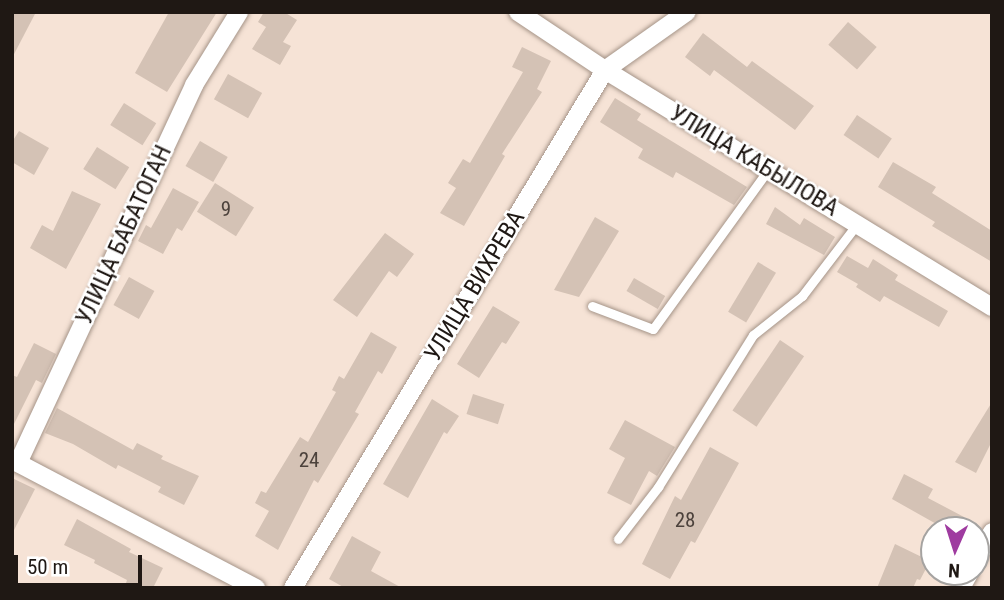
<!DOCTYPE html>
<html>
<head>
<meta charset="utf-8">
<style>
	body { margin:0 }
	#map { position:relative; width:1004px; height:600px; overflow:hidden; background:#f6e3d6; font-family:"Roboto Condensed",sans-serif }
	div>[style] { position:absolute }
	.building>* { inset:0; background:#d4c2b5; transform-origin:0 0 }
	.roads { filter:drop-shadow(0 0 2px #a59488) drop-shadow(0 0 2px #a59488) }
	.service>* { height:9px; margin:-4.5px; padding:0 4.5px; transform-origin:4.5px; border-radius:4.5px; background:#fff }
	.minor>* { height:18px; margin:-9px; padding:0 9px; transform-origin:9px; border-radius:9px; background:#fff }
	span { translate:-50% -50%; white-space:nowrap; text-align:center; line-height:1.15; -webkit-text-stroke:5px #fff; paint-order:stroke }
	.number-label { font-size:21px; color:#4c423c }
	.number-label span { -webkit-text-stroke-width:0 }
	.street-label { font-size:24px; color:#1f1814 }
	.frame { position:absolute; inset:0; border:14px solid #1f1814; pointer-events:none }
	.north { position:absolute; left:920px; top:516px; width:70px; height:70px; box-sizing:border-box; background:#fff; border:2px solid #a5a3a1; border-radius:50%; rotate:183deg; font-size:19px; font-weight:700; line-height:28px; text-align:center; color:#1f1814 }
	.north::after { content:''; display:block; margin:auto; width:24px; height:32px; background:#9f3ba0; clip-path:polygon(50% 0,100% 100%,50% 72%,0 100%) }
	.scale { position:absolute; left:14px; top:555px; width:128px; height:32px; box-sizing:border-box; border:4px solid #1f1814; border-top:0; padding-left:9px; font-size:21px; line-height:24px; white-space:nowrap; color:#1f1814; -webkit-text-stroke:5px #fff; paint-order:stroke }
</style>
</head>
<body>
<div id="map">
	<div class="building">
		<i style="clip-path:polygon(12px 12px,36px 12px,12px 58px)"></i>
		<i style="clip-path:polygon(169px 12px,217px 12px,167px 92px,135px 73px)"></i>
		<i style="clip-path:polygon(264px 12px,284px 12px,297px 20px,283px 42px,291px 46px,280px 65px,252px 49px,266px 27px,258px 22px)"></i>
		<i style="left:848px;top:22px;width:38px;height:30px;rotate:41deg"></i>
		<i style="clip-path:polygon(703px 33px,747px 67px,752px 61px,814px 106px,795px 130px,714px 70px,710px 76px,685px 57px)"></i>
		<i style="clip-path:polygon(522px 47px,551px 61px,537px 89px,542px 92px,502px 154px,505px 156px,464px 226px,440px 213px,456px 188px,448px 183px,463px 159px,470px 163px,523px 72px,512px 67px)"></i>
		<i style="left:228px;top:74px;width:39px;height:29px;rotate:29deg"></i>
		<i style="clip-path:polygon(615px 98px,641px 114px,637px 120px,747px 187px,734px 205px,676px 172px,673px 178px,638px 158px,643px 149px,600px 122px)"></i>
		<i style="left:124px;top:103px;width:38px;height:26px;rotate:32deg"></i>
		<i style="left:857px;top:115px;width:42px;height:24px;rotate:34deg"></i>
		<i style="clip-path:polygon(19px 131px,49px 148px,34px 175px,12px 162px,12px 142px)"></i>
		<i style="left:200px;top:141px;width:32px;height:29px;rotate:30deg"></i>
		<i style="left:97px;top:147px;width:38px;height:26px;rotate:32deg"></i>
		<i style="clip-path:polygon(893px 162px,936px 187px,932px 193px,992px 231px,992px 262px,932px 226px,935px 222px,878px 187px)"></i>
		<i style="left:215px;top:183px;width:46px;height:34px;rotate:32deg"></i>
		<i style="clip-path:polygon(173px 188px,199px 202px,182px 231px,177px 228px,163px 254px,138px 241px,146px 225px,151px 228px)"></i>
		<i style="clip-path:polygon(72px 191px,101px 204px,66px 269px,30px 248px,42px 225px,53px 231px)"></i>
		<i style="clip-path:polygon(775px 207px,800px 225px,804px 218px,835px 237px,824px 255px,766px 224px)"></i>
		<i style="clip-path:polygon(595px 217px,619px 231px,579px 297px,554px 290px)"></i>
		<i style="clip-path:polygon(385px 233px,414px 254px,397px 277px,389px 271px,357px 317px,333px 300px)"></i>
		<i style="clip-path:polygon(847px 256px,868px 268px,873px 259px,898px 275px,895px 280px,948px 311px,939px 327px,884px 296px,880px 302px,856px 287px,858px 284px,837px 272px)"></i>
		<i style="left:758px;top:262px;width:21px;height:58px;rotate:31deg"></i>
		<i style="left:129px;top:277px;width:29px;height:32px;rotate:29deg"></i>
		<i style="left:634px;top:278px;width:36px;height:15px;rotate:30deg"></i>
		<i style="clip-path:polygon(493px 306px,520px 322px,506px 344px,502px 342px,479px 378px,457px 364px)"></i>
		<i style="clip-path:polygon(371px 332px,397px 347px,382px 374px,378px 371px,355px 412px,359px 414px,318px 483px,314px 480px,278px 550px,255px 536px,269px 511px,255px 503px,261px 491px,266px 493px,300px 437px,308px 442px,336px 392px,332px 390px,339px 376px,344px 379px)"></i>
		<i style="left:780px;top:340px;width:29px;height:85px;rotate:34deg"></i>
		<i style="clip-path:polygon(34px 343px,56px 354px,42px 383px,36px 380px,12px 428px,12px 375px,17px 377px)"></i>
		<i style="left:473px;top:394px;width:33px;height:21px;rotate:18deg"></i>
		<i style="clip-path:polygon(432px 399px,459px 416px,447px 434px,444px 432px,408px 498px,383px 484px)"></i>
		<i style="clip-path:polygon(992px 402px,992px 441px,976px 473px,955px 462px)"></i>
		<i style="clip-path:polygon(57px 408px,133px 450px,137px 443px,163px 456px,161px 459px,199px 476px,184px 505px,158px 492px,161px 487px,118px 465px,116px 469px,73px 444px,45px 433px)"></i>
		<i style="clip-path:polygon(625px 420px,675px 447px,657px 476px,649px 471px,631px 505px,607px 493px,625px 458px,609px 449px)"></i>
		<i style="clip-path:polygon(710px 447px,739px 463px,695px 543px,691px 541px,670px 579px,642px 564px,675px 496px,681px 500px)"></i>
		<i style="clip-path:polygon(904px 474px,933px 489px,928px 498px,964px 517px,956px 530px,947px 530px,892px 499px)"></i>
		<i style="clip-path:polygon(12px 478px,35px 489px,12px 534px)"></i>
		<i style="clip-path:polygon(77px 519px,131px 549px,129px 552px,163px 568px,153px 588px,136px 588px,126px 583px,127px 580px,94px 563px,95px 560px,64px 545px)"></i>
		<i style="clip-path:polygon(352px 536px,381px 552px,371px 571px,402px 588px,345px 588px,329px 579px)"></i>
		<i style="clip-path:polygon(895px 544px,930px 561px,920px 580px,917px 579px,913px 588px,877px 588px)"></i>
	</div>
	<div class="roads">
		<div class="service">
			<i style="left:592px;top:306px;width:65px;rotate:20.7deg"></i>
			<i style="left:653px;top:329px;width:196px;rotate:-54.1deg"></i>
			<i style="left:618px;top:539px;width:66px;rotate:-52.4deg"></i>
			<i style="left:658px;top:487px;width:179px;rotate:-58deg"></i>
			<i style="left:753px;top:335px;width:63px;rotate:-38.5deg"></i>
			<i style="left:802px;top:296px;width:91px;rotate:-52.6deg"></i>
		</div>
		<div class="minor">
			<i style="left:518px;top:12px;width:105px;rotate:33.7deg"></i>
			<i style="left:605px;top:70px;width:454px;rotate:31.5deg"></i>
			<i style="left:12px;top:460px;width:276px;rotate:27.7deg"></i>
			<i style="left:18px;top:463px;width:417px;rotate:-65deg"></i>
			<i style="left:194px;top:85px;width:86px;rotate:-58.3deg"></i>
			<i style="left:976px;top:560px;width:32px;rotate:-60deg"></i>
			<i style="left:293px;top:588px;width:605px;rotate:-58.94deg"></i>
			<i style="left:605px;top:70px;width:100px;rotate:-35.3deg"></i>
			<i style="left:961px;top:588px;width:18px;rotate:-61deg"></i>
		</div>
	</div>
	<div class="number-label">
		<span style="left:226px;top:209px">9</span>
		<span style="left:309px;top:460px">24</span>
		<span style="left:685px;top:520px">28</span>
	</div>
	<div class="street-label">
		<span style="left:754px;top:161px;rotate:31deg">УЛИЦА КАБЫЛОВА</span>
		<span style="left:124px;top:235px;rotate:-65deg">УЛИЦА БАБАТОГАН</span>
		<span style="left:475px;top:286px;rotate:-59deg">УЛИЦА ВИХРЕВА</span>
	</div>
	<div class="frame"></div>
	<div class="north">N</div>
	<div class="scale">50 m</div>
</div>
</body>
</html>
